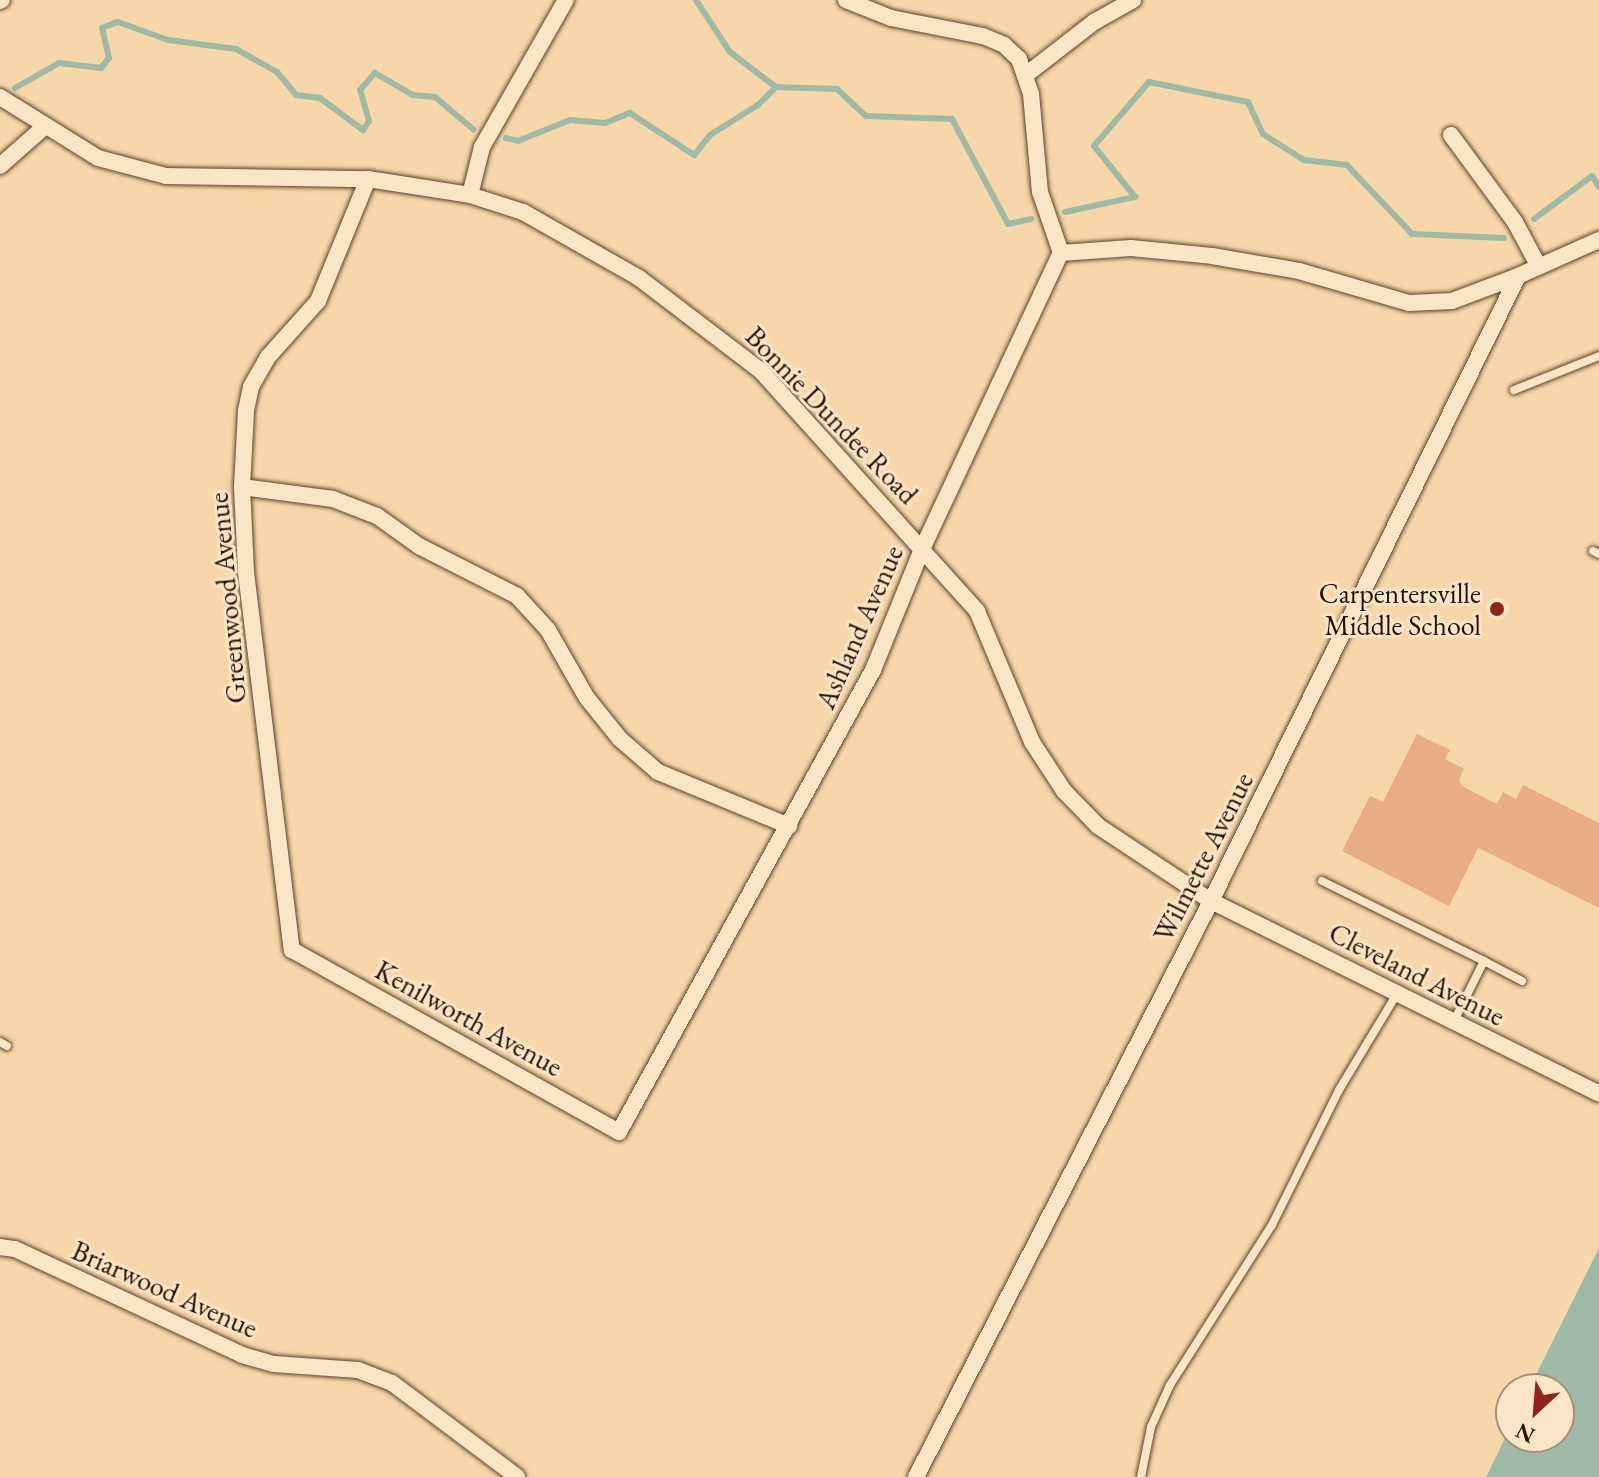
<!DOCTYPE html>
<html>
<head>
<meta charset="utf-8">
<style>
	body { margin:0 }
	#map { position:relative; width:1599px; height:1477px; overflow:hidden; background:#f7d7a9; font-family:"EB Garamond",serif }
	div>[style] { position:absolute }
	.water>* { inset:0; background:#9ebaa6 }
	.stream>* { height:6px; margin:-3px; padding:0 3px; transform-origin:3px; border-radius:3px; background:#9ebaa6 }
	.building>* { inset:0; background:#e9ad85 }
	.roads { filter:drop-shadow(0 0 2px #5a422a) drop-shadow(0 0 2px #5a422a) }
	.lane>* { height:8px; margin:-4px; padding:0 4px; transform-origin:4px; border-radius:4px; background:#fae5c7 }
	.street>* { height:16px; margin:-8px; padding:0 8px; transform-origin:8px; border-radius:8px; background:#fae5c7 }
	.dots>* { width:22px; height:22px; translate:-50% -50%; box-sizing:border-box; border:4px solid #fae5c7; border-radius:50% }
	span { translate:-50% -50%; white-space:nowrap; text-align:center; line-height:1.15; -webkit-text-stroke:6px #fae5c7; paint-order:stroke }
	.street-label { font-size:28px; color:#261100 }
	.poi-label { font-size:28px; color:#261100 }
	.right { translate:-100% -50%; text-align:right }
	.north { position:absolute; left:1495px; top:1373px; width:80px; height:80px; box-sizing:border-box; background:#fae5c7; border:2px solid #a59077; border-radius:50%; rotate:206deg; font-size:22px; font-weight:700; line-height:32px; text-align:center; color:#261100 }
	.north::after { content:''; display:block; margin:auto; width:28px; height:36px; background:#8f2418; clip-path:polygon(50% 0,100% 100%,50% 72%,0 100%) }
</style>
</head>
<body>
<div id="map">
	<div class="water">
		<i style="clip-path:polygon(1599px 1248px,1599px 1477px,1486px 1477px,1511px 1426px,1511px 1437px,1559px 1437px,1559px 1389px,1529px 1389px)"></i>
	</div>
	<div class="stream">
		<i style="left:696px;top:0;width:62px;rotate:56.8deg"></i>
		<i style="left:730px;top:52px;width:58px;rotate:37.3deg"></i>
		<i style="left:776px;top:87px;width:61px;rotate:1.9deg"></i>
		<i style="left:837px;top:89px;width:40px;rotate:43deg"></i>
		<i style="left:866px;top:116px;width:86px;rotate:2deg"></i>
		<i style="left:952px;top:119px;width:119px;rotate:61.9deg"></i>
		<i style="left:1008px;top:224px;width:24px;rotate:-12deg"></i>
		<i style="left:15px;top:88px;width:51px;rotate:-29.6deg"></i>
		<i style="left:59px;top:63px;width:42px;rotate:6.8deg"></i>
		<i style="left:101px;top:68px;width:13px;rotate:-51deg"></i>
		<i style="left:109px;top:58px;width:31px;rotate:-103deg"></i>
		<i style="left:102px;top:28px;width:17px;rotate:-21deg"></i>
		<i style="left:118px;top:22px;width:53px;rotate:19.8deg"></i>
		<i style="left:168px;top:40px;width:69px;rotate:7.5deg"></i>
		<i style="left:236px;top:49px;width:47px;rotate:29.3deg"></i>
		<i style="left:277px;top:72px;width:30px;rotate:50deg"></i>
		<i style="left:296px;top:95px;width:24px;rotate:7deg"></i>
		<i style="left:320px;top:98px;width:54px;rotate:36.7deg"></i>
		<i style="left:363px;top:130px;width:11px;rotate:-56deg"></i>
		<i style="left:369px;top:121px;width:32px;rotate:-106deg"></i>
		<i style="left:360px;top:90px;width:23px;rotate:-49deg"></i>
		<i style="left:375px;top:73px;width:44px;rotate:30.1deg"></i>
		<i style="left:413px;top:95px;width:22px;rotate:5deg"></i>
		<i style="left:435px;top:97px;width:50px;rotate:40.1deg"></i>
		<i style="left:506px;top:138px;width:12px;rotate:14deg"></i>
		<i style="left:518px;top:141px;width:56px;rotate:-22deg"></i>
		<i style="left:570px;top:120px;width:35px;rotate:5deg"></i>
		<i style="left:605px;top:123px;width:27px;rotate:-22deg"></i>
		<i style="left:630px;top:113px;width:77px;rotate:33.3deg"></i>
		<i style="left:694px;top:155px;width:26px;rotate:-51deg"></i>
		<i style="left:710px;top:135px;width:57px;rotate:-32deg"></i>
		<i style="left:758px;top:105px;width:25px;rotate:-45deg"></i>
		<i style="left:1065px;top:212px;width:72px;rotate:-12.1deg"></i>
		<i style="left:1135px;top:197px;width:65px;rotate:-128.8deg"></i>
		<i style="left:1094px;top:146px;width:84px;rotate:-49.3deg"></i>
		<i style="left:1149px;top:82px;width:101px;rotate:11.4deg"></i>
		<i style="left:1248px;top:102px;width:35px;rotate:65deg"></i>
		<i style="left:1263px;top:134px;width:49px;rotate:32.4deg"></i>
		<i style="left:1304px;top:160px;width:43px;rotate:6.6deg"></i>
		<i style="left:1347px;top:165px;width:95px;rotate:46.7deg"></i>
		<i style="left:1412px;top:234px;width:92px;rotate:2.5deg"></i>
		<i style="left:1534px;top:219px;width:72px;rotate:-36.6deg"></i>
		<i style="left:1592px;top:176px;width:13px;rotate:58deg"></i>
	</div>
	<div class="building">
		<i style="clip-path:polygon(1417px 734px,1450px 750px,1445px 759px,1464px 769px,1459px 780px,1462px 786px,1497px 804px,1503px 792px,1516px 799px,1523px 785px,1599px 823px,1599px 908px,1478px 848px,1449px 906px,1342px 851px,1370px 796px,1383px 802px)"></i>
	</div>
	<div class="roads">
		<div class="lane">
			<i style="left:1514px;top:390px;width:92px;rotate:-21.8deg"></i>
			<i style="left:1593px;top:551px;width:7px;rotate:27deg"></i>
			<i style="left:1322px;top:881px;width:181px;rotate:26.3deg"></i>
			<i style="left:1484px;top:961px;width:67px;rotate:116.6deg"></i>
			<i style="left:1484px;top:961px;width:43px;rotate:27.8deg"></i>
			<i style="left:0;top:1042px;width:8px;rotate:30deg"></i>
			<i style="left:1141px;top:1477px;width:51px;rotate:-78.7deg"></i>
			<i style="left:1151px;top:1427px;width:46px;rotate:-65.7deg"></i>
			<i style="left:1170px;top:1385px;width:190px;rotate:-57.5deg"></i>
			<i style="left:1272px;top:1225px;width:151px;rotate:-63.6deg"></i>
			<i style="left:1339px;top:1090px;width:112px;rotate:-58.9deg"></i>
		</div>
		<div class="street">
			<i style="left:846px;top:0;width:48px;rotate:21.8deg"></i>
			<i style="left:891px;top:18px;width:94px;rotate:11.1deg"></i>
			<i style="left:983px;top:36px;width:23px;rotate:23deg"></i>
			<i style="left:1004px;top:45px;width:21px;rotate:43deg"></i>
			<i style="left:1019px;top:59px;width:37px;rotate:71deg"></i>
			<i style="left:1031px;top:94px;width:98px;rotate:84.8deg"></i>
			<i style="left:1040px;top:192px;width:65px;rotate:71deg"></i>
			<i style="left:0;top:1px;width:2px;rotate:-27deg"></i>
			<i style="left:1027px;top:74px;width:85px;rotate:-37.8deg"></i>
			<i style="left:1094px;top:22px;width:45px;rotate:-29.4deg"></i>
			<i style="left:0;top:97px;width:115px;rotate:31.9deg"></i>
			<i style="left:98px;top:158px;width:70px;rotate:14.8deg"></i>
			<i style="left:166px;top:176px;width:202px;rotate:0.9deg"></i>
			<i style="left:368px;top:179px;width:103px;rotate:8.9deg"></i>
			<i style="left:470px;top:195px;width:56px;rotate:17.8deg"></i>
			<i style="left:523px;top:212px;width:133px;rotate:29.6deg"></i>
			<i style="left:639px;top:278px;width:153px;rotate:37.3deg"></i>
			<i style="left:761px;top:371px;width:323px;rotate:48deg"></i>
			<i style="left:977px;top:611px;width:142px;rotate:67.2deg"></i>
			<i style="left:1032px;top:742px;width:59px;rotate:56.9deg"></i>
			<i style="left:1064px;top:791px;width:49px;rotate:45.8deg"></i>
			<i style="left:1098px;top:826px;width:136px;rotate:33.6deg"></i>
			<i style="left:1211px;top:901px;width:433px;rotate:26.4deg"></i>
			<i style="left:1451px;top:135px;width:108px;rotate:53.7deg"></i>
			<i style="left:1515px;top:222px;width:49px;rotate:61.9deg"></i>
			<i style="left:0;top:166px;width:57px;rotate:-41.5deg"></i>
			<i style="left:368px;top:179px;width:132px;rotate:112.3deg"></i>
			<i style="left:318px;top:301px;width:75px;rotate:131.8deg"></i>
			<i style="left:268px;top:357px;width:34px;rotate:120deg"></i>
			<i style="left:251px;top:387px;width:25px;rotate:102deg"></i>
			<i style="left:246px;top:411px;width:76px;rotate:93deg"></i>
			<i style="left:242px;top:487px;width:85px;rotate:87.3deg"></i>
			<i style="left:246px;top:572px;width:381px;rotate:83.1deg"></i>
			<i style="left:292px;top:950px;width:374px;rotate:29.1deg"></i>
			<i style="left:619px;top:1132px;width:527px;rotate:-61.2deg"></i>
			<i style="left:873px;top:670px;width:133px;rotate:-67.9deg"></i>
			<i style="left:923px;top:547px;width:325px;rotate:-64.9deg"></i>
			<i style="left:470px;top:195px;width:49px;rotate:-76deg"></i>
			<i style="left:482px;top:147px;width:169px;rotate:-60.3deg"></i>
			<i style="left:1061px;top:253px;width:70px;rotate:-4.1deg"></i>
			<i style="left:1131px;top:248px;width:81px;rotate:5.6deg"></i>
			<i style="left:1212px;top:256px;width:88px;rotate:9.8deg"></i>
			<i style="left:1299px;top:271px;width:115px;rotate:16.2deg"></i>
			<i style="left:1409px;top:303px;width:43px;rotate:-2.7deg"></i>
			<i style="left:1452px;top:301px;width:71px;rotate:-20.7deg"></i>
			<i style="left:242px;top:487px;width:92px;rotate:7.5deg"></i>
			<i style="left:333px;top:499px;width:47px;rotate:21.1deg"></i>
			<i style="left:377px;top:516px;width:52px;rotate:35.5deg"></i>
			<i style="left:419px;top:546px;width:110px;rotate:27deg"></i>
			<i style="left:517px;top:596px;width:46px;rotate:47.6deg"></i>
			<i style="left:548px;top:630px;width:78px;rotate:60.2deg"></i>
			<i style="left:587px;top:698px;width:53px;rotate:51.2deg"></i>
			<i style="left:620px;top:739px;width:50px;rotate:41deg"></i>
			<i style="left:658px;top:772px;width:142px;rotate:22.4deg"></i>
			<i style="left:0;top:1247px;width:15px;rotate:8deg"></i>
			<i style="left:15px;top:1249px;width:251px;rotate:25deg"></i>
			<i style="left:242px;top:1355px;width:33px;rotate:16deg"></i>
			<i style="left:274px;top:1364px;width:84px;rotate:4.1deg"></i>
			<i style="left:358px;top:1370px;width:36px;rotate:21deg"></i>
			<i style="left:392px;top:1383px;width:156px;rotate:36.9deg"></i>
			<i style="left:916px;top:1477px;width:647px;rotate:-62.88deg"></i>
			<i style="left:1211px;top:901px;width:696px;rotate:-63.84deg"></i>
			<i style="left:1518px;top:276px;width:89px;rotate:-24deg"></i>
		</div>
	</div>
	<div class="dots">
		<i style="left:1497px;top:609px;background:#8f2418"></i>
	</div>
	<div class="street-label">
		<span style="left:832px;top:415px;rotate:46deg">Bonnie Dundee Road</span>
		<span style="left:227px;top:598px;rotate:-95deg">Greenwood Avenue</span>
		<span style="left:859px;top:627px;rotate:-66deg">Ashland Avenue</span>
		<span style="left:1203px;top:857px;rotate:-63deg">Wilmette Avenue</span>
		<span style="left:1417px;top:974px;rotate:27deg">Cleveland Avenue</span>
		<span style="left:469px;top:1018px;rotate:29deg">Kenilworth Avenue</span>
		<span style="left:165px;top:1289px;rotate:24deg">Briarwood Avenue</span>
	</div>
	<div class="poi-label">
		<span class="right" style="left:1481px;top:609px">Carpentersville<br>Middle School</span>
	</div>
	<div class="north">N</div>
</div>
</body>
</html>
